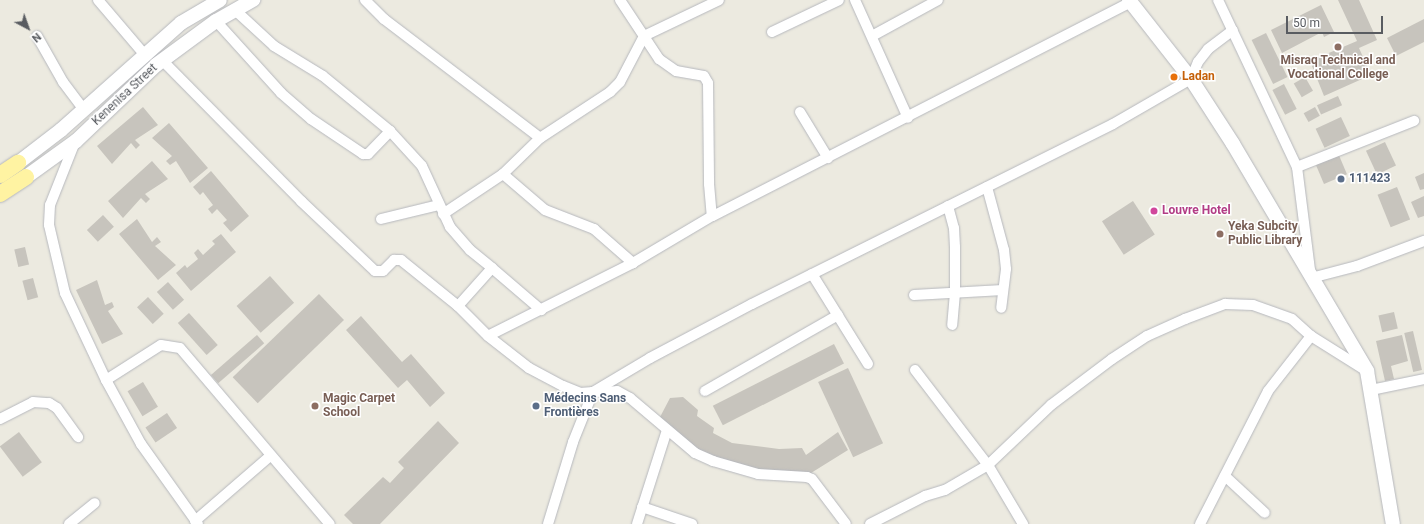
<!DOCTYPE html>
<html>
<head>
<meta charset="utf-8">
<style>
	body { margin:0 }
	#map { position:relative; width:1424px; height:524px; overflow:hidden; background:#eceae0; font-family:Roboto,sans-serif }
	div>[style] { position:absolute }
	.building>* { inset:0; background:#c7c4bd; transform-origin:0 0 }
	.roads { filter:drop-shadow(0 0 1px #b6b8bd) drop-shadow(0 0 1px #b6b8bd) }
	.street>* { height:10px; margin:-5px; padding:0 5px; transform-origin:5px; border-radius:5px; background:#fff }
	.secondary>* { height:14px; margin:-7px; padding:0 7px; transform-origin:7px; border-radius:7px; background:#fff }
	.primary>* { height:16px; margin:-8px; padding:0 8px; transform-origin:8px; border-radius:8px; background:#fff3a2 }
	.dots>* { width:11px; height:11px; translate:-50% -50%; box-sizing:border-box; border:2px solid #fff; border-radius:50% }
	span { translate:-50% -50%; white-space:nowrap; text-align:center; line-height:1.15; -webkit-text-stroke:3px #fff; paint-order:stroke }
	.education-label { font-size:12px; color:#785e54; font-weight:700 }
	.left { translate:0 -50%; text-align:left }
	.food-label { font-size:12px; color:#c56008; font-weight:700 }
	.street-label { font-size:12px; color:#595c61 }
	.service-label { font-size:12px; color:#4e5e75; font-weight:700 }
	.hotel-label { font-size:12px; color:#b23c85; font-weight:700 }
	.north { position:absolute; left:8px; top:8px; width:40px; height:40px; -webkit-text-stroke:3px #fff; paint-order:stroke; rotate:139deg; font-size:11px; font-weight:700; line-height:16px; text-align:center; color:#595c61 }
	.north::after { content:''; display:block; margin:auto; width:14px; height:18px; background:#595c61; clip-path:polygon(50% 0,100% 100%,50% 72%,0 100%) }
	.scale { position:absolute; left:1286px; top:16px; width:97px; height:18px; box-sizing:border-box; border:2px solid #595c61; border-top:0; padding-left:5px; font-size:12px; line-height:14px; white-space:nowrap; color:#595c61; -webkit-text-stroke:3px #fff; paint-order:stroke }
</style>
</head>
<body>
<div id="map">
	<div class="building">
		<i style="clip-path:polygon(1338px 0,1359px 0,1377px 40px,1359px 48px,1371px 75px,1324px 96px,1310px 61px,1357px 41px)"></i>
		<i style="clip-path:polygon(1321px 5px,1334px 32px,1324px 37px,1322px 32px,1282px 53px,1271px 30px)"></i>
		<i style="clip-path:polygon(1424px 19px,1424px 42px,1396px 56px,1387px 38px)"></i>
		<i style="left:1266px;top:33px;width:49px;height:16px;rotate:64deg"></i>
		<i style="left:1305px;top:77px;width:16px;height:13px;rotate:60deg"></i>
		<i style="left:1284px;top:84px;width:28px;height:13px;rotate:63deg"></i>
		<i style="left:1338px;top:96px;width:10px;height:23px;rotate:66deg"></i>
		<i style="clip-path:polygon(143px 107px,158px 125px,135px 140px,140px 145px,136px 149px,131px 143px,112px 164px,97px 146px)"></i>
		<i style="left:1315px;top:107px;width:10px;height:13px;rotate:61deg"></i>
		<i style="left:1341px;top:117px;width:21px;height:28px;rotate:65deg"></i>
		<i style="clip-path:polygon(169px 123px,208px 168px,190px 183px,176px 161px,170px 165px,166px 161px,172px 156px,152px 138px)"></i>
		<i style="left:1385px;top:142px;width:26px;height:21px;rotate:65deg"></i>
		<i style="left:1338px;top:153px;width:23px;height:25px;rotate:67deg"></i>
		<i style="clip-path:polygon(152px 161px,168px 179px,145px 194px,150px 199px,146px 203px,141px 198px,123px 218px,108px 201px)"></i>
		<i style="clip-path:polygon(211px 171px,249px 216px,231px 232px,223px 223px,227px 220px,217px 209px,212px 214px,208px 209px,213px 205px,203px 192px,200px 195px,193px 187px)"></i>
		<i style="clip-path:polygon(1424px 173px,1424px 189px,1420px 190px,1415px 177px)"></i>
		<i style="left:1397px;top:187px;width:35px;height:21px;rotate:68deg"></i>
		<i style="clip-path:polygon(1424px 196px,1424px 216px,1418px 218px,1411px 202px)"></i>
		<i style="left:1133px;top:201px;width:40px;height:37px;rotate:57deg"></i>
		<i style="left:103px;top:215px;width:16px;height:22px;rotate:47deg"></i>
		<i style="clip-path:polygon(137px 219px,152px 242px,157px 237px,161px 242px,155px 246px,176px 265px,158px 280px,119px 234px)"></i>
		<i style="clip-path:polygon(221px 234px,236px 252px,191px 291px,176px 273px,185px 265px,187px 268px,198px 259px,194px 253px,198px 249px,203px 255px,215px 244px,212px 241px)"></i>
		<i style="left:25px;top:247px;width:18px;height:11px;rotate:77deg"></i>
		<i style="left:270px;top:276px;width:36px;height:45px;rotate:48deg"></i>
		<i style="left:33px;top:278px;width:20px;height:11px;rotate:75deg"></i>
		<i style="clip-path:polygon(97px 280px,105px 305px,112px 302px,114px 307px,108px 311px,123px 334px,102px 344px,76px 290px)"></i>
		<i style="left:168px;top:282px;width:24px;height:15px;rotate:48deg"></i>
		<i style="left:319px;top:294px;width:36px;height:120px;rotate:46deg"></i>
		<i style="left:148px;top:297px;width:23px;height:15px;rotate:47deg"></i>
		<i style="left:1394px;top:312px;width:17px;height:16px;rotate:77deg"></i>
		<i style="left:189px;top:313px;width:43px;height:15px;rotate:48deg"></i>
		<i style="clip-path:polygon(361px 316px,402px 362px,411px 354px,445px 393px,430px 407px,407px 380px,398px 388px,346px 330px)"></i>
		<i style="left:1413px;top:331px;width:40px;height:9px;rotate:77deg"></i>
		<i style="left:257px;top:335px;width:11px;height:61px;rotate:49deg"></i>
		<i style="clip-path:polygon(1402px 335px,1408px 361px,1391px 366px,1394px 379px,1385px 381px,1376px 341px)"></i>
		<i style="left:834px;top:344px;width:22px;height:136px;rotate:63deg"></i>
		<i style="left:848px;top:368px;width:83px;height:33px;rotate:65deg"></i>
		<i style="left:143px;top:382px;width:29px;height:18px;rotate:59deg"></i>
		<i style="clip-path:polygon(683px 397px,698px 410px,697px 416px,714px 428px,713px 433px,732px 443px,779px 449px,802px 448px,806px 455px,838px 432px,848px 450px,811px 473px,752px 469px,705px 454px,659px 419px,670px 398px)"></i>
		<i style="left:167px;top:413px;width:18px;height:26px;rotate:56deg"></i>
		<i style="clip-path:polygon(438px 421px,459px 443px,380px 524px,353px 524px,344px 515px,383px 477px,390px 483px,404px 468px,398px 462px)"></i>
		<i style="left:19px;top:432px;width:38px;height:24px;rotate:53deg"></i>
	</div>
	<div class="roads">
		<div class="street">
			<i style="left:98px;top:0;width:71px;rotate:49.6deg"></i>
			<i style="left:365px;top:0;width:27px;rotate:45deg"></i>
			<i style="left:384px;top:19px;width:196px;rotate:37.3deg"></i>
			<i style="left:540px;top:138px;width:84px;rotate:-33.3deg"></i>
			<i style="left:610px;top:92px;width:14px;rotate:-45deg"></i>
			<i style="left:620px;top:82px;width:52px;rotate:-62.4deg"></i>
			<i style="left:644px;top:36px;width:83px;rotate:-25.6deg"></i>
			<i style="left:620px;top:0;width:71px;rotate:56.5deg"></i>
			<i style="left:659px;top:59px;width:21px;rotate:35deg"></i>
			<i style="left:676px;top:71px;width:28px;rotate:10deg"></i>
			<i style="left:704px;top:76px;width:8px;rotate:60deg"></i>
			<i style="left:708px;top:83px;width:101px;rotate:89.4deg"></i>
			<i style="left:709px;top:184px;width:32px;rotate:85deg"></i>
			<i style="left:855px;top:0;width:129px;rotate:65.8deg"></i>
			<i style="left:1218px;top:0;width:185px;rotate:64.7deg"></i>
			<i style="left:1297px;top:167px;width:112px;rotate:82.8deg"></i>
			<i style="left:1311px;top:278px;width:48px;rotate:-14.6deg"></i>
			<i style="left:1357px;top:266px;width:72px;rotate:-20.5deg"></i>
			<i style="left:1131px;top:2px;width:470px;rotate:152.9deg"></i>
			<i style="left:712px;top:216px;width:92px;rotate:149.3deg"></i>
			<i style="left:633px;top:263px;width:162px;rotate:153.3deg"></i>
			<i style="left:488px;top:336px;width:52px;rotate:38deg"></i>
			<i style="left:529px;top:368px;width:38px;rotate:28deg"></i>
			<i style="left:563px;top:386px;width:18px;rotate:22deg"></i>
			<i style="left:580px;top:393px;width:13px;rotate:-4deg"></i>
			<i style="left:593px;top:392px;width:66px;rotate:-30.8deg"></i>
			<i style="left:650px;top:358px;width:115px;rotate:-27.9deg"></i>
			<i style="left:752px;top:304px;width:403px;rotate:-26.5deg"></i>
			<i style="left:1113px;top:124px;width:90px;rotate:-30deg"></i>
			<i style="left:1191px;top:79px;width:18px;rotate:-68deg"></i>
			<i style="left:1198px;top:62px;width:16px;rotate:-52deg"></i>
			<i style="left:1208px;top:49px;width:31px;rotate:-37deg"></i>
			<i style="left:235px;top:10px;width:53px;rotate:42.7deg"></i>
			<i style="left:274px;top:46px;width:57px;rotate:31.5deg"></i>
			<i style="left:323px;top:76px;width:87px;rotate:39.4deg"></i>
			<i style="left:390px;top:131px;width:47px;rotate:47.6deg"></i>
			<i style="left:422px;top:166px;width:67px;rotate:65.3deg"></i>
			<i style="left:450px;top:227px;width:30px;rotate:49deg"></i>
			<i style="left:470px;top:250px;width:28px;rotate:39deg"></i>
			<i style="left:216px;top:21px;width:97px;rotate:47.9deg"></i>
			<i style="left:281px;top:93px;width:40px;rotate:41deg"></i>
			<i style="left:311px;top:119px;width:63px;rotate:33.9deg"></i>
			<i style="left:363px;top:154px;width:5px"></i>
			<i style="left:368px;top:154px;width:32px;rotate:-46deg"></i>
			<i style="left:772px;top:32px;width:74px;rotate:-25.5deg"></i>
			<i style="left:37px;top:36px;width:53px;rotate:60.5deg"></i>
			<i style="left:63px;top:82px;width:35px;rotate:53deg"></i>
			<i style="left:872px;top:36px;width:75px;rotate:-28.6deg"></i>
			<i style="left:163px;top:61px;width:197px;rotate:45.4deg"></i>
			<i style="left:301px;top:201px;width:102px;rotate:43.4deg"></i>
			<i style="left:375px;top:271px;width:8px"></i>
			<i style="left:383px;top:271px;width:16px;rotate:-45deg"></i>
			<i style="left:394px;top:260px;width:7px"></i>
			<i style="left:401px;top:260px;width:73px;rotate:38.9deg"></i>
			<i style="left:458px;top:306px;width:42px;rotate:45deg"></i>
			<i style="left:800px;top:112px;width:54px;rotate:58.7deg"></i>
			<i style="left:75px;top:142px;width:68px;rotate:111.6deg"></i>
			<i style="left:50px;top:205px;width:20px;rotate:93deg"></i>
			<i style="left:49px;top:225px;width:70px;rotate:76.8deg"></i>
			<i style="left:65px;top:293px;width:96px;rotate:64.8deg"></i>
			<i style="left:106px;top:380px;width:73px;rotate:61.3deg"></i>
			<i style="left:141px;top:444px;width:98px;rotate:54.5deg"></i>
			<i style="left:1297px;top:167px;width:126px;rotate:-21.5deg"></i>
			<i style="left:503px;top:174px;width:55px;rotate:40.6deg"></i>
			<i style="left:545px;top:210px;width:53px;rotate:21.2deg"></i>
			<i style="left:594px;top:229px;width:52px;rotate:41.1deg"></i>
			<i style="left:987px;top:187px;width:65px;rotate:74.9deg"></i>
			<i style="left:1004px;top:250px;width:19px;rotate:84deg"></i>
			<i style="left:1006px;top:269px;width:39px;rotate:97deg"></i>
			<i style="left:948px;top:206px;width:23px;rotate:75deg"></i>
			<i style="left:954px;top:228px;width:19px;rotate:87deg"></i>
			<i style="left:955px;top:247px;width:46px;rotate:90deg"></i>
			<i style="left:955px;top:293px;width:32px;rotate:95deg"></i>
			<i style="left:443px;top:214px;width:72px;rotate:-33.7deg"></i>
			<i style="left:503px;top:174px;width:52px;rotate:-44.2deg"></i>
			<i style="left:381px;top:219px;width:60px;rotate:-13.6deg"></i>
			<i style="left:812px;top:274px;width:106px;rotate:58.1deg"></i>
			<i style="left:914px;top:295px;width:89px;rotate:-3.2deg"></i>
			<i style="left:458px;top:306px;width:51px;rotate:-48.2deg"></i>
			<i style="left:492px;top:268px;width:65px;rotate:40.6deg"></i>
			<i style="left:915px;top:370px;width:120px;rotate:52.5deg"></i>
			<i style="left:988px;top:465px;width:69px;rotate:59.3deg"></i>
			<i style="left:106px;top:380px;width:65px;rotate:-32.5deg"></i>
			<i style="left:161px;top:345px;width:19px;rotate:9deg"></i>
			<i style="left:180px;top:348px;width:231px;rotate:49.6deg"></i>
			<i style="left:1371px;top:390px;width:54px;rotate:-11.7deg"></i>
			<i style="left:705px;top:391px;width:153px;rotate:-29.7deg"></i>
			<i style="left:0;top:419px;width:37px;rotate:-27deg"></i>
			<i style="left:33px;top:402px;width:16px;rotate:4deg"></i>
			<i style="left:49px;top:403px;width:9px;rotate:32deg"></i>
			<i style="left:57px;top:408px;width:36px;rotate:54deg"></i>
			<i style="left:1225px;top:476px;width:54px;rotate:42.8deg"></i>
			<i style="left:642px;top:507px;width:53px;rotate:18.8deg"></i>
			<i style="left:195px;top:521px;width:99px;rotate:-40.9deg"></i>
			<i style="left:69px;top:524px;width:33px;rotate:-39deg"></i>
			<i style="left:548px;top:524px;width:86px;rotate:-73deg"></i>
			<i style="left:573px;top:442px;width:54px;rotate:-68.2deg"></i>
			<i style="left:593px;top:392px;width:24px;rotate:-2deg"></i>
			<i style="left:617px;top:391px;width:15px;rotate:28deg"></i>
			<i style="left:630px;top:398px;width:85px;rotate:40.2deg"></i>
			<i style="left:695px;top:453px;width:20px;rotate:24deg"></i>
			<i style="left:713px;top:461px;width:47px;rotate:16.1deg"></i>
			<i style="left:758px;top:474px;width:49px;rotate:3.5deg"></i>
			<i style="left:807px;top:477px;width:5px;rotate:22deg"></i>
			<i style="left:812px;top:479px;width:56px;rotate:52.9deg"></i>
			<i style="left:637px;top:524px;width:99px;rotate:-72.3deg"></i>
			<i style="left:870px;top:524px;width:62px;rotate:-27deg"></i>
			<i style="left:925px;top:496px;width:21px;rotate:-17deg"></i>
			<i style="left:945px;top:490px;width:50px;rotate:-30.2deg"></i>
			<i style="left:988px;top:465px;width:87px;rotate:-43.6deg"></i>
			<i style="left:1051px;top:405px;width:76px;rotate:-37deg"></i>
			<i style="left:1112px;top:359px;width:42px;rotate:-33.3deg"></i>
			<i style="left:1147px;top:336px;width:42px;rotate:-24.1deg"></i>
			<i style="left:1185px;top:319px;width:43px;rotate:-20.6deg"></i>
			<i style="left:1225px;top:304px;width:28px;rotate:2deg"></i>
			<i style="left:1253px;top:305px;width:41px;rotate:19.7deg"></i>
			<i style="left:1292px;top:319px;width:25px;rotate:42deg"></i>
			<i style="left:1200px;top:524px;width:149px;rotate:-62.9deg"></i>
			<i style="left:1268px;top:391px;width:70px;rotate:-52deg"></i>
			<i style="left:1311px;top:336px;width:64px;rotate:32.2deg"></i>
		</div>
		<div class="secondary">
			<i style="left:1129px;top:0;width:100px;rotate:51.9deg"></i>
			<i style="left:1191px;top:79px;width:77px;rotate:57.1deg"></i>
			<i style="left:1233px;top:144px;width:264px;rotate:59.4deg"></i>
			<i style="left:1367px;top:371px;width:155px;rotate:80.4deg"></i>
			<i style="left:18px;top:163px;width:54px;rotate:-37.5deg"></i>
			<i style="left:61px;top:130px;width:161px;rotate:-41.7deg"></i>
			<i style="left:181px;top:23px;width:45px;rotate:-30.5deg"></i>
			<i style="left:26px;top:177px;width:62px;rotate:-35.8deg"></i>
			<i style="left:76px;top:141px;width:110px;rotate:-43.5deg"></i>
			<i style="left:156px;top:65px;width:74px;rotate:-36.3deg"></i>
			<i style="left:216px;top:21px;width:43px;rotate:-29.6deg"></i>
		</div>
		<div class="primary">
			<i style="left:0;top:175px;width:22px;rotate:-34deg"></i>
			<i style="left:0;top:194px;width:31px;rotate:-33deg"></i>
		</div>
	</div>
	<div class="dots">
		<i style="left:1338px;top:47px;background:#8d6e63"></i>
		<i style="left:1174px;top:77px;background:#e8710a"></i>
		<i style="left:1341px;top:179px;background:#5c6f8a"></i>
		<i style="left:1154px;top:211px;background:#d1479c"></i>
		<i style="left:1220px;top:234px;background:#8d6e63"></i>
		<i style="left:315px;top:406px;background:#8d6e63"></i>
		<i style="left:536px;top:406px;background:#5c6f8a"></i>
	</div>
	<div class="education-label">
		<span style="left:1338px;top:68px">Misraq Technical and<br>Vocational College</span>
		<span class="left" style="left:1228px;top:234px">Yeka Subcity<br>Public Library</span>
		<span class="left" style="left:323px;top:406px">Magic Carpet<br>School</span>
	</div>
	<div class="food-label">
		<span class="left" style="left:1182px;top:77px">Ladan</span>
	</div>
	<div class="street-label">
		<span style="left:125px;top:95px;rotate:-43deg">Kenenisa Street</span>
	</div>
	<div class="service-label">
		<span class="left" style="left:1349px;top:179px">111423</span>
		<span class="left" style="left:544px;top:406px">Médecins Sans<br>Frontières</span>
	</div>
	<div class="hotel-label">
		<span class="left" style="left:1162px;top:211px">Louvre Hotel</span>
	</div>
	<div class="north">N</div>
	<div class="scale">50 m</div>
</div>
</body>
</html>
